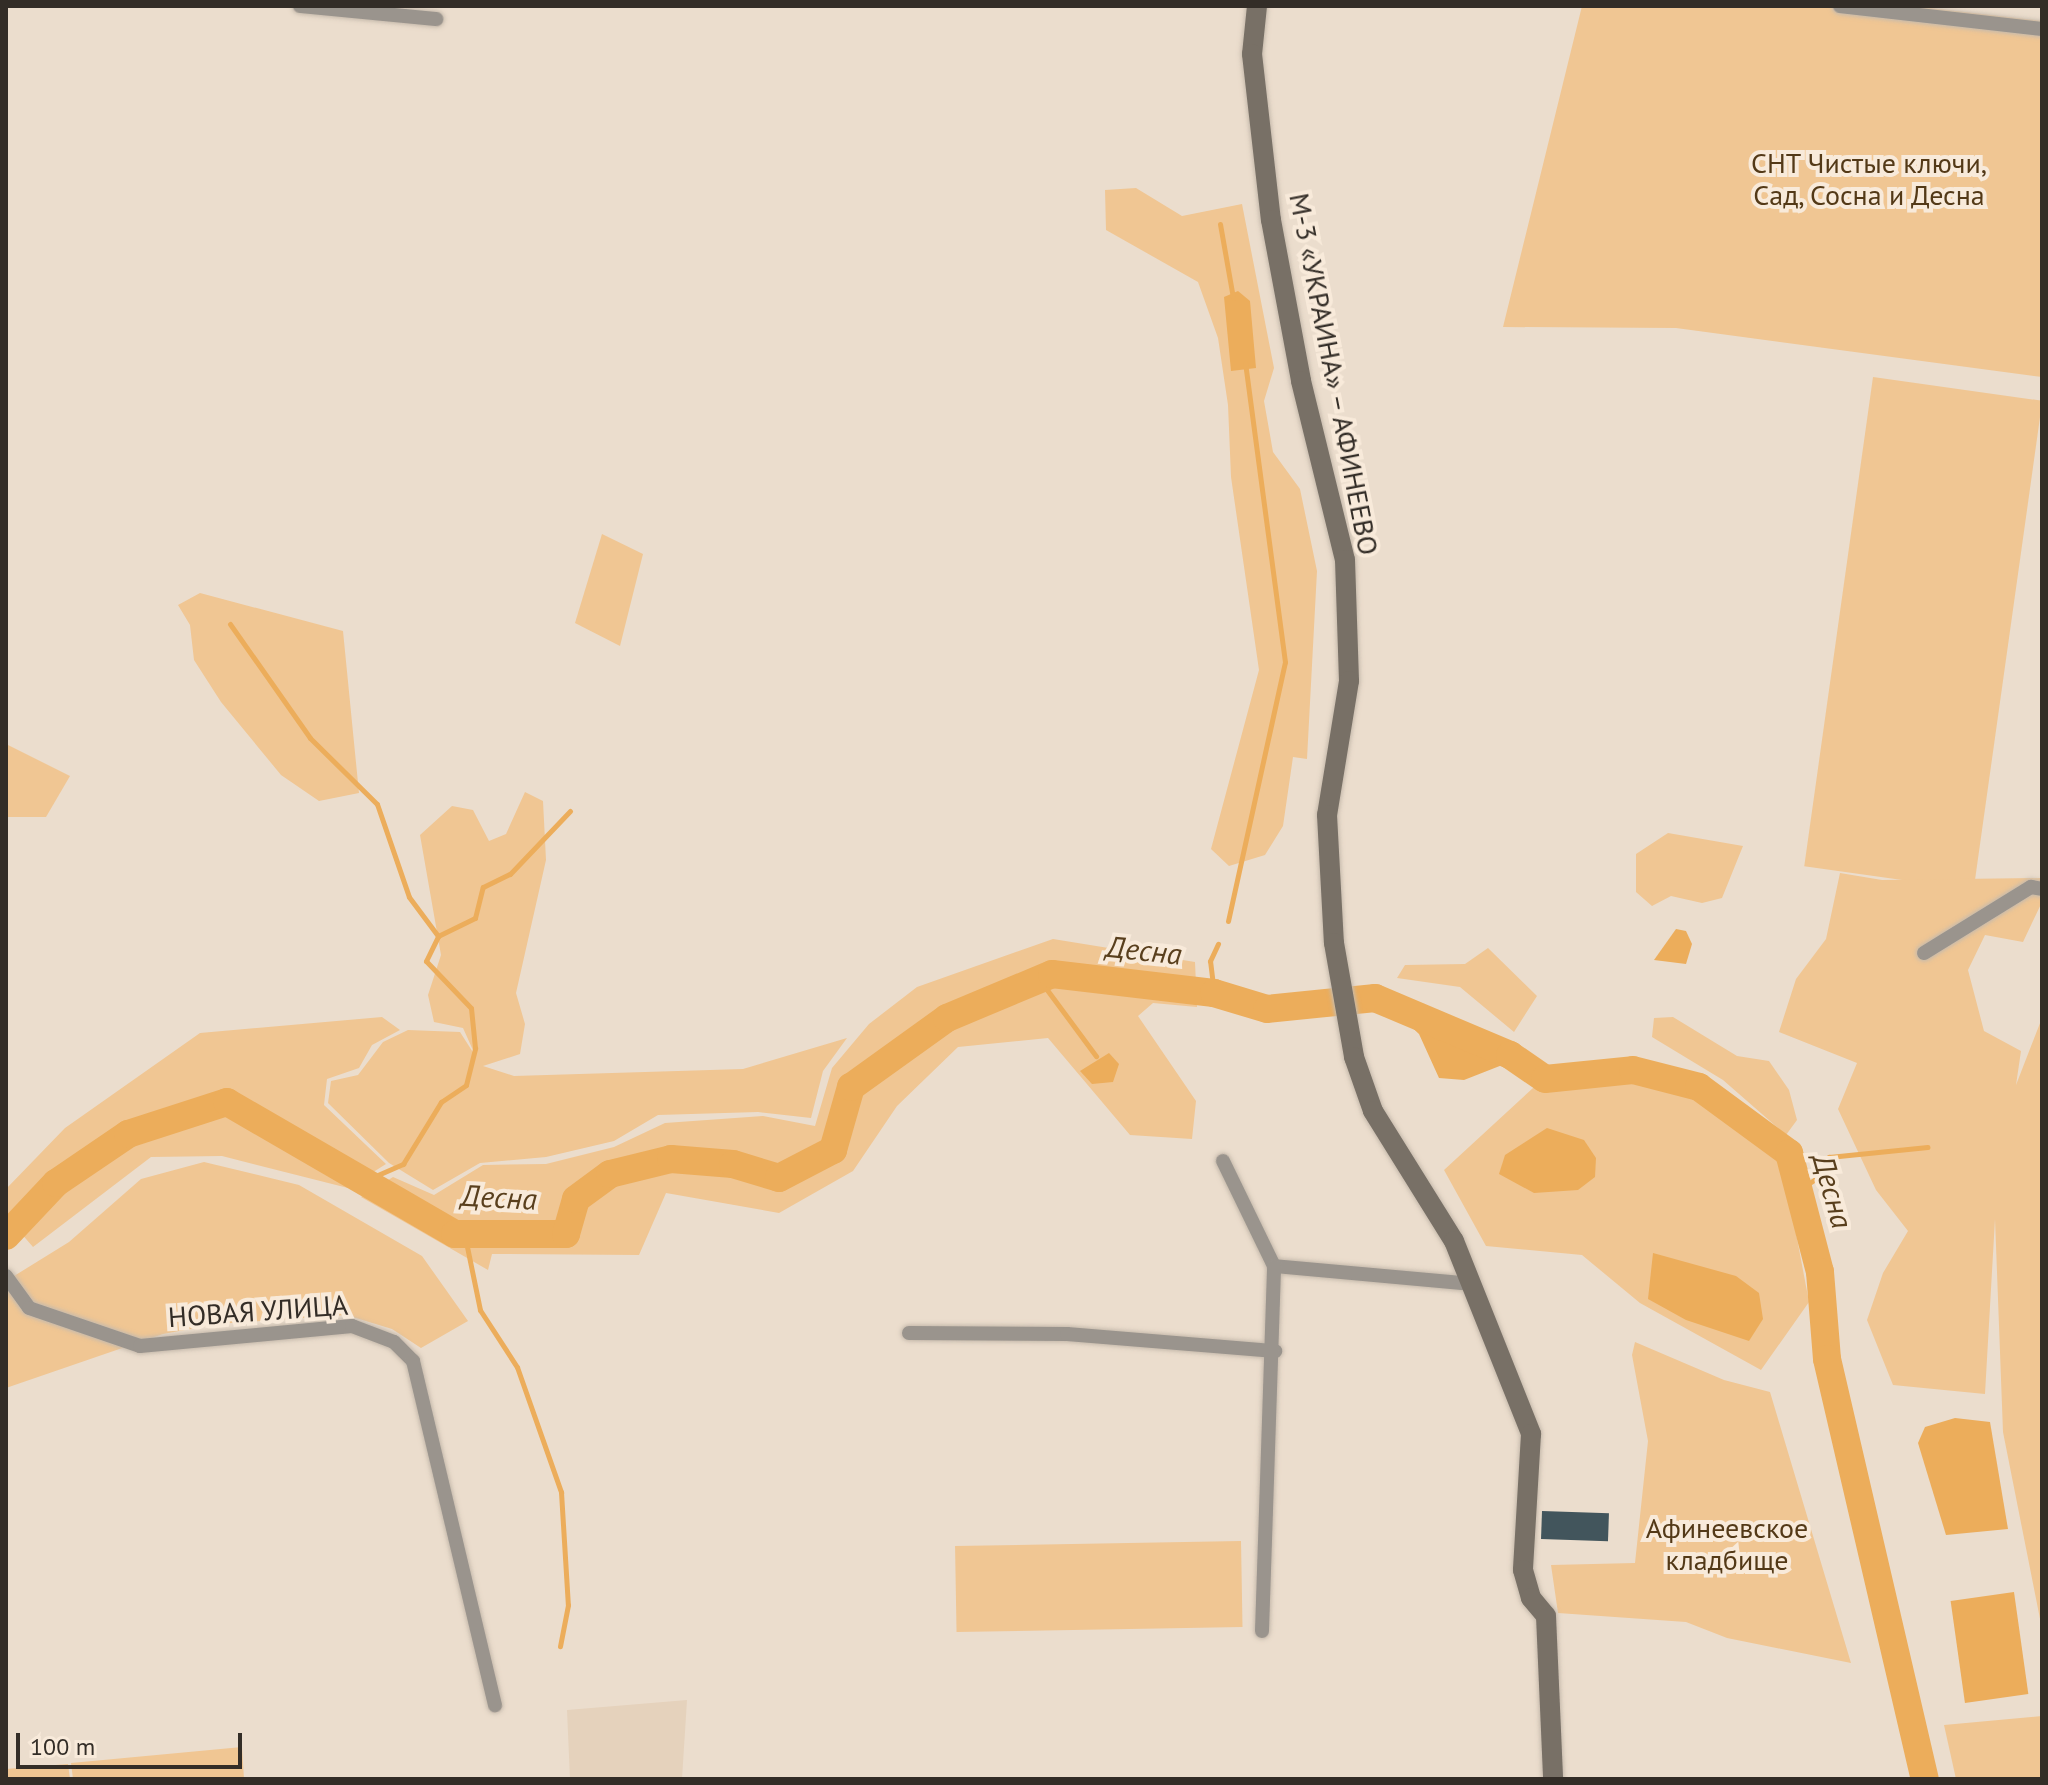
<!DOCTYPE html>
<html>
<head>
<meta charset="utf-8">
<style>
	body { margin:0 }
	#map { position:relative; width:2048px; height:1785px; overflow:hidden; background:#ebddcd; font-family:"PT Sans",sans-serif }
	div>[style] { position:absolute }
	.built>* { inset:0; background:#e5d2bc }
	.green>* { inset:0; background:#f0c693; transform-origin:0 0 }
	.water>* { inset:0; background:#ecad5b; transform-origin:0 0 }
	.stream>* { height:5px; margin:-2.5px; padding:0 2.5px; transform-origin:2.5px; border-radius:2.5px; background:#ecad5b }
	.river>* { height:28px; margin:-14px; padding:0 14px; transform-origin:14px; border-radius:14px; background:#ecad5b }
	.building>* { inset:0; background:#42555c; transform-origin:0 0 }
	.roads { filter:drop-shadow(0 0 2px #c6baac) drop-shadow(0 0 2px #c6baac) }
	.street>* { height:14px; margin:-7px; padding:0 7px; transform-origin:7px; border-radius:7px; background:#9a948d }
	.secondary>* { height:20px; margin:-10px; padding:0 10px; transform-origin:10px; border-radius:10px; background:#787066 }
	span { translate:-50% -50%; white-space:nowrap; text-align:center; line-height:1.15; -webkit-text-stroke:8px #f8eada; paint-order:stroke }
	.park-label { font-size:28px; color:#533917 }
	.street-label { font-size:28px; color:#332d27 }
	.water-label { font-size:30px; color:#593f1d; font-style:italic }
	.frame { position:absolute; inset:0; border:8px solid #332d27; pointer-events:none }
	.scale { position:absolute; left:16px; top:1733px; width:226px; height:36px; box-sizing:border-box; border:4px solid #332d27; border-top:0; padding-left:10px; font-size:24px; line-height:28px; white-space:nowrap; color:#332d27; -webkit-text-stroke:6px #f8eada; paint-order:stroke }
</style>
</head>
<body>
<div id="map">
	<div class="built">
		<i style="clip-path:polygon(687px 1700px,682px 1779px,570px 1779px,567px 1710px)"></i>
	</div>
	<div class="green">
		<i style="clip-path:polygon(1582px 6px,1912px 6px,2042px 21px,2042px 377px,1676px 328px,1503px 327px)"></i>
		<i style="clip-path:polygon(1136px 188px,1182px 216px,1242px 204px,1274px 368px,1264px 401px,1273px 452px,1300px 489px,1317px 571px,1307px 759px,1293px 757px,1283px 826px,1265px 855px,1229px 866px,1211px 849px,1259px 670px,1231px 477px,1228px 405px,1218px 338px,1198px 282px,1106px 230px,1105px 190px)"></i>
		<i style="left:1873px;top:377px;width:171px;height:494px;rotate:8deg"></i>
		<i style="clip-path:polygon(602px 534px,643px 554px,620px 646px,575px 623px)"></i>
		<i style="clip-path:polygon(200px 593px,343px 631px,359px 793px,319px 801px,281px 775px,221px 702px,194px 660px,190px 625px,178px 605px)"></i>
		<i style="clip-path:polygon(6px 744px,70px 776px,46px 817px,6px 817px)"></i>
		<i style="clip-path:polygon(525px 792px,543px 801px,546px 860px,516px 993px,525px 1024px,520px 1054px,483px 1066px,514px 1076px,743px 1069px,847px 1038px,823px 1071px,811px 1118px,758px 1112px,658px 1115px,614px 1141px,546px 1157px,480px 1163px,433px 1190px,389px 1163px,328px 1103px,331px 1081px,358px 1075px,383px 1042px,408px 1030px,460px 1032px,476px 1057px,463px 1028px,434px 1022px,428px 995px,441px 955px,420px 835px,452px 806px,473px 810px,489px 841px,506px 834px)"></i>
		<i style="clip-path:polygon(1668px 833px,1743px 846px,1722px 898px,1702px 903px,1671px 896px,1652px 906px,1636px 892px,1636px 854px)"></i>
		<i style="clip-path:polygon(1840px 873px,1882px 880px,2042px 878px,2042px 902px,2023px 942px,1985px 935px,1968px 970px,1984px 1031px,2021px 1051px,2016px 1085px,2042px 1018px,2042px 1629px,2003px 1432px,1995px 1219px,1985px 1394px,1893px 1385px,1867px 1320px,1883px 1273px,1908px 1231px,1876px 1190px,1838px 1109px,1857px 1063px,1779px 1032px,1796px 979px,1826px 939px)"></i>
		<i style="clip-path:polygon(1053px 939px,1195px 962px,1197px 1007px,1153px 1003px,1138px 1016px,1196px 1101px,1192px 1139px,1130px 1135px,1048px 1038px,958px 1047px,897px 1106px,853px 1171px,779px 1213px,666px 1193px,639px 1255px,492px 1254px,488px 1270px,361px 1197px,393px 1177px,434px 1195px,483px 1165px,546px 1164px,614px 1147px,665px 1123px,763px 1116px,815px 1126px,832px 1068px,869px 1024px,917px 987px)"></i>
		<i style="clip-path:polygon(1488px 948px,1537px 996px,1514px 1032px,1460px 987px,1397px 978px,1405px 965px,1465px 964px)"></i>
		<i style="clip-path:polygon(382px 1017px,400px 1030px,372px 1045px,359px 1068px,327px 1079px,324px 1105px,386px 1164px,348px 1188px,222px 1156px,151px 1157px,33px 1247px,6px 1216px,6px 1189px,65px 1128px,200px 1033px)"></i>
		<i style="clip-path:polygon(1673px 1017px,1737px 1056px,1769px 1061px,1789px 1090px,1797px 1120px,1786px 1135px,1723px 1080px,1652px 1037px,1654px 1018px)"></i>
		<i style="clip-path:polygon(1635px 1077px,1698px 1095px,1782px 1159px,1809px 1302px,1761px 1370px,1640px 1303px,1582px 1255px,1486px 1246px,1444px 1170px,1533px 1088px)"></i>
		<i style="clip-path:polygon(204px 1162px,299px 1185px,422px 1256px,468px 1321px,421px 1348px,392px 1329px,346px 1315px,218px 1324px,163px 1334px,6px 1388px,6px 1281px,69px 1242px,141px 1179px)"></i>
		<i style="clip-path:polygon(1635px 1342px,1724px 1380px,1770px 1392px,1851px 1663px,1727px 1638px,1686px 1622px,1558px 1613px,1551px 1565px,1635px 1563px,1648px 1441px,1632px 1355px)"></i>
		<i style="left:1241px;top:1541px;width:86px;height:286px;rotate:89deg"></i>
		<i style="clip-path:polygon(2042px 1716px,2042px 1779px,1956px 1779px,1944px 1725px)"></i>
		<i style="clip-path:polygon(242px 1747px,244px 1779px,73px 1779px,71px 1763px)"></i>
		<i style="clip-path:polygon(68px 1764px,70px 1779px,6px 1779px,6px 1769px)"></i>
	</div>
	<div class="water">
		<i style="clip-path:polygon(1238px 291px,1250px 301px,1256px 368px,1231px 371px,1224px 297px)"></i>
		<i style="clip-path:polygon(1676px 929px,1686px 931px,1692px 944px,1686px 964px,1654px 960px)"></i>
		<i style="clip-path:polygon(1387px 1004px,1510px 1055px,1515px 1060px,1464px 1080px,1439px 1078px,1419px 1034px)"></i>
		<i style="clip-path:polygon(1109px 1053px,1119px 1064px,1113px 1082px,1092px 1084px,1080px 1071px)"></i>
		<i style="clip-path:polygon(1547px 1128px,1584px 1140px,1596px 1158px,1595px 1177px,1578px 1190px,1534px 1193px,1499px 1174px,1505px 1155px)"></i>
		<i style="clip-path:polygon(1653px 1253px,1736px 1276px,1759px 1293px,1763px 1319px,1749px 1341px,1686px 1320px,1648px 1299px)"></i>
		<i style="clip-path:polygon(1955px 1418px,1990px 1422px,2008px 1529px,1946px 1535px,1918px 1443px,1925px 1427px)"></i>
		<i style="left:2014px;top:1592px;width:103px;height:64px;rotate:82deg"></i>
	</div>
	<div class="stream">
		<i style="left:1220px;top:224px;width:75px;rotate:80deg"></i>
		<i style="left:230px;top:624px;width:139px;rotate:54.9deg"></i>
		<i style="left:310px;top:738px;width:94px;rotate:44.6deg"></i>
		<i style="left:377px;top:804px;width:98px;rotate:71deg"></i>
		<i style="left:409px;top:897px;width:49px;rotate:53.4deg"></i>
		<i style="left:1228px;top:921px;width:265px;rotate:-77.6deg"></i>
		<i style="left:1285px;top:662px;width:302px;rotate:-97.6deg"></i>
		<i style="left:1039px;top:979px;width:96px;rotate:53.5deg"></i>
		<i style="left:1214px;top:993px;width:32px;rotate:-97deg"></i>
		<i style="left:1210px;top:961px;width:19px;rotate:-65deg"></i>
		<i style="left:364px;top:1181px;width:43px;rotate:-23.6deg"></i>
		<i style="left:403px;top:1164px;width:73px;rotate:-58.5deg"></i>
		<i style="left:441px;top:1102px;width:30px;rotate:-34deg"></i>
		<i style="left:466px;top:1085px;width:38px;rotate:-76deg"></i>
		<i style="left:475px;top:1048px;width:40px;rotate:-95.7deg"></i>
		<i style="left:471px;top:1008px;width:65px;rotate:-133.8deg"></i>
		<i style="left:426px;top:961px;width:28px;rotate:-64deg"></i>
		<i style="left:438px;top:936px;width:41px;rotate:-25.9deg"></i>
		<i style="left:475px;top:918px;width:32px;rotate:-76deg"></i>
		<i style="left:483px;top:887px;width:30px;rotate:-26deg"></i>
		<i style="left:510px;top:874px;width:87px;rotate:-46.4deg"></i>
		<i style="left:1799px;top:1190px;width:30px;rotate:-34deg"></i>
		<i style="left:1824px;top:1173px;width:17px;rotate:-73deg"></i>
		<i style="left:1829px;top:1157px;width:99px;rotate:-5.8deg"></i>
		<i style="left:464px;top:1232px;width:80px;rotate:78.4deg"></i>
		<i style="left:480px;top:1310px;width:68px;rotate:57deg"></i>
		<i style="left:517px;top:1367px;width:133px;rotate:70.6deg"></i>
		<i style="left:561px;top:1492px;width:113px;rotate:86.5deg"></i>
		<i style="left:568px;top:1605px;width:42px;rotate:101deg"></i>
	</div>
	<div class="river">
		<i style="left:6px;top:1236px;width:73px;rotate:-46.7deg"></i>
		<i style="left:56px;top:1183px;width:87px;rotate:-34.2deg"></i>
		<i style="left:128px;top:1134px;width:104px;rotate:-17.9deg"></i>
		<i style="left:227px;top:1102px;width:263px;rotate:30.1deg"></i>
		<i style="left:455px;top:1234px;width:111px"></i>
		<i style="left:566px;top:1234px;width:36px;rotate:-74deg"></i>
		<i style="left:576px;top:1199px;width:42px;rotate:-36.3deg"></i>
		<i style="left:610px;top:1174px;width:63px;rotate:-13.8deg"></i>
		<i style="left:671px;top:1159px;width:62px;rotate:4.6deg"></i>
		<i style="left:733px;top:1164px;width:48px;rotate:16.9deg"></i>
		<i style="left:779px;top:1178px;width:61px;rotate:-27.4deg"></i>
		<i style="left:833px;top:1150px;width:66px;rotate:-74.1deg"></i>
		<i style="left:851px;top:1087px;width:118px;rotate:-35.7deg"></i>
		<i style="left:947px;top:1018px;width:114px;rotate:-22.7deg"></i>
		<i style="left:1052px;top:974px;width:163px;rotate:6.7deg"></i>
		<i style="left:1214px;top:993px;width:55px;rotate:16.8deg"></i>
		<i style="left:1267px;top:1009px;width:109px;rotate:-5.8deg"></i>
		<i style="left:1375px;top:998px;width:147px;rotate:22.9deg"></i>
		<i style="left:1510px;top:1055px;width:42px;rotate:34.4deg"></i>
		<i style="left:1545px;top:1079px;width:88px;rotate:-5.8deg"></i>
		<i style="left:1633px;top:1070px;width:68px;rotate:14.4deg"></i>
		<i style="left:1699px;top:1087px;width:112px;rotate:36.3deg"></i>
		<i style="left:1789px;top:1153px;width:123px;rotate:75.4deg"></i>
		<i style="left:1820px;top:1272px;width:87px;rotate:85.4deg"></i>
		<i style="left:1827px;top:1359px;width:431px;rotate:76.9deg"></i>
	</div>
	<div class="building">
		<i style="left:1542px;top:1511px;width:67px;height:28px;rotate:2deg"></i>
	</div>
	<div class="roads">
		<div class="street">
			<i style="left:300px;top:6px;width:137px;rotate:5.5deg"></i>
			<i style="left:1840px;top:6px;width:203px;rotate:6.5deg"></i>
			<i style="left:1924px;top:953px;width:126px;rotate:-31.7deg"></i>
			<i style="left:2031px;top:887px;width:11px;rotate:10deg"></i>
			<i style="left:1223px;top:1161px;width:117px;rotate:64.1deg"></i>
			<i style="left:1274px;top:1266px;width:198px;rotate:5.2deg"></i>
			<i style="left:6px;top:1276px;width:39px;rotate:54deg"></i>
			<i style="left:29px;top:1308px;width:117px;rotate:18.9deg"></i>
			<i style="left:140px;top:1346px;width:213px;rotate:-5.4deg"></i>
			<i style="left:352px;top:1326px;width:45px;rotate:20.9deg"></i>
			<i style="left:394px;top:1342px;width:27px;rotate:45deg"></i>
			<i style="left:413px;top:1361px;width:354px;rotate:76.6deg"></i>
			<i style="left:909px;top:1333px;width:158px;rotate:0.4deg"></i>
			<i style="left:1067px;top:1334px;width:209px;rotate:4.7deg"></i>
			<i style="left:1262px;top:1631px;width:365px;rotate:-88.1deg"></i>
		</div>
		<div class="secondary">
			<i style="left:1257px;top:6px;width:48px;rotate:95.9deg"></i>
			<i style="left:1252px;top:54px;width:167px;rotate:83.5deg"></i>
			<i style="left:1271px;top:220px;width:164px;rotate:79.4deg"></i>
			<i style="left:1301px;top:381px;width:184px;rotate:76.2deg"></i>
			<i style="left:1345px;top:560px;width:121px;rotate:88.1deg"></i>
			<i style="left:1349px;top:681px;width:136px;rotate:99.3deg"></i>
			<i style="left:1327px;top:815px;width:128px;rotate:86.9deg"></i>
			<i style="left:1334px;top:943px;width:116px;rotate:80deg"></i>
			<i style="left:1354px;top:1057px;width:57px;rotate:70.6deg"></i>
			<i style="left:1373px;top:1111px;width:153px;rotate:58.1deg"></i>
			<i style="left:1454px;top:1241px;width:208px;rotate:68.2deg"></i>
			<i style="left:1531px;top:1434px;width:136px;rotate:93.4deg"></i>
			<i style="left:1523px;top:1570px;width:29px;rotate:74deg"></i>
			<i style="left:1531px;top:1598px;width:23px;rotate:50deg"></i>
			<i style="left:1546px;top:1616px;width:163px;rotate:87.5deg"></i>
		</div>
	</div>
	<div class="park-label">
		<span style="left:1869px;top:179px">СНТ Чистые ключи,<br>Сад, Сосна и Десна</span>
		<span style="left:1727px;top:1544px">Афинеевское<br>кладбище</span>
	</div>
	<div class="street-label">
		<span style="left:1334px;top:374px;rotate:79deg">М-3 «УКРАИНА» – АФИНЕЕВО</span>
		<span style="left:258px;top:1311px;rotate:-4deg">НОВАЯ УЛИЦА</span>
	</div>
	<div class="water-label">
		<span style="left:1144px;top:950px;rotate:6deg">Десна</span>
		<span style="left:1833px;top:1191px;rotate:74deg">Десна</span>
		<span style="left:499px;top:1197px;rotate:3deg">Десна</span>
	</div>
	<div class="frame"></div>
	<div class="scale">100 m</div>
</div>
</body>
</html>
